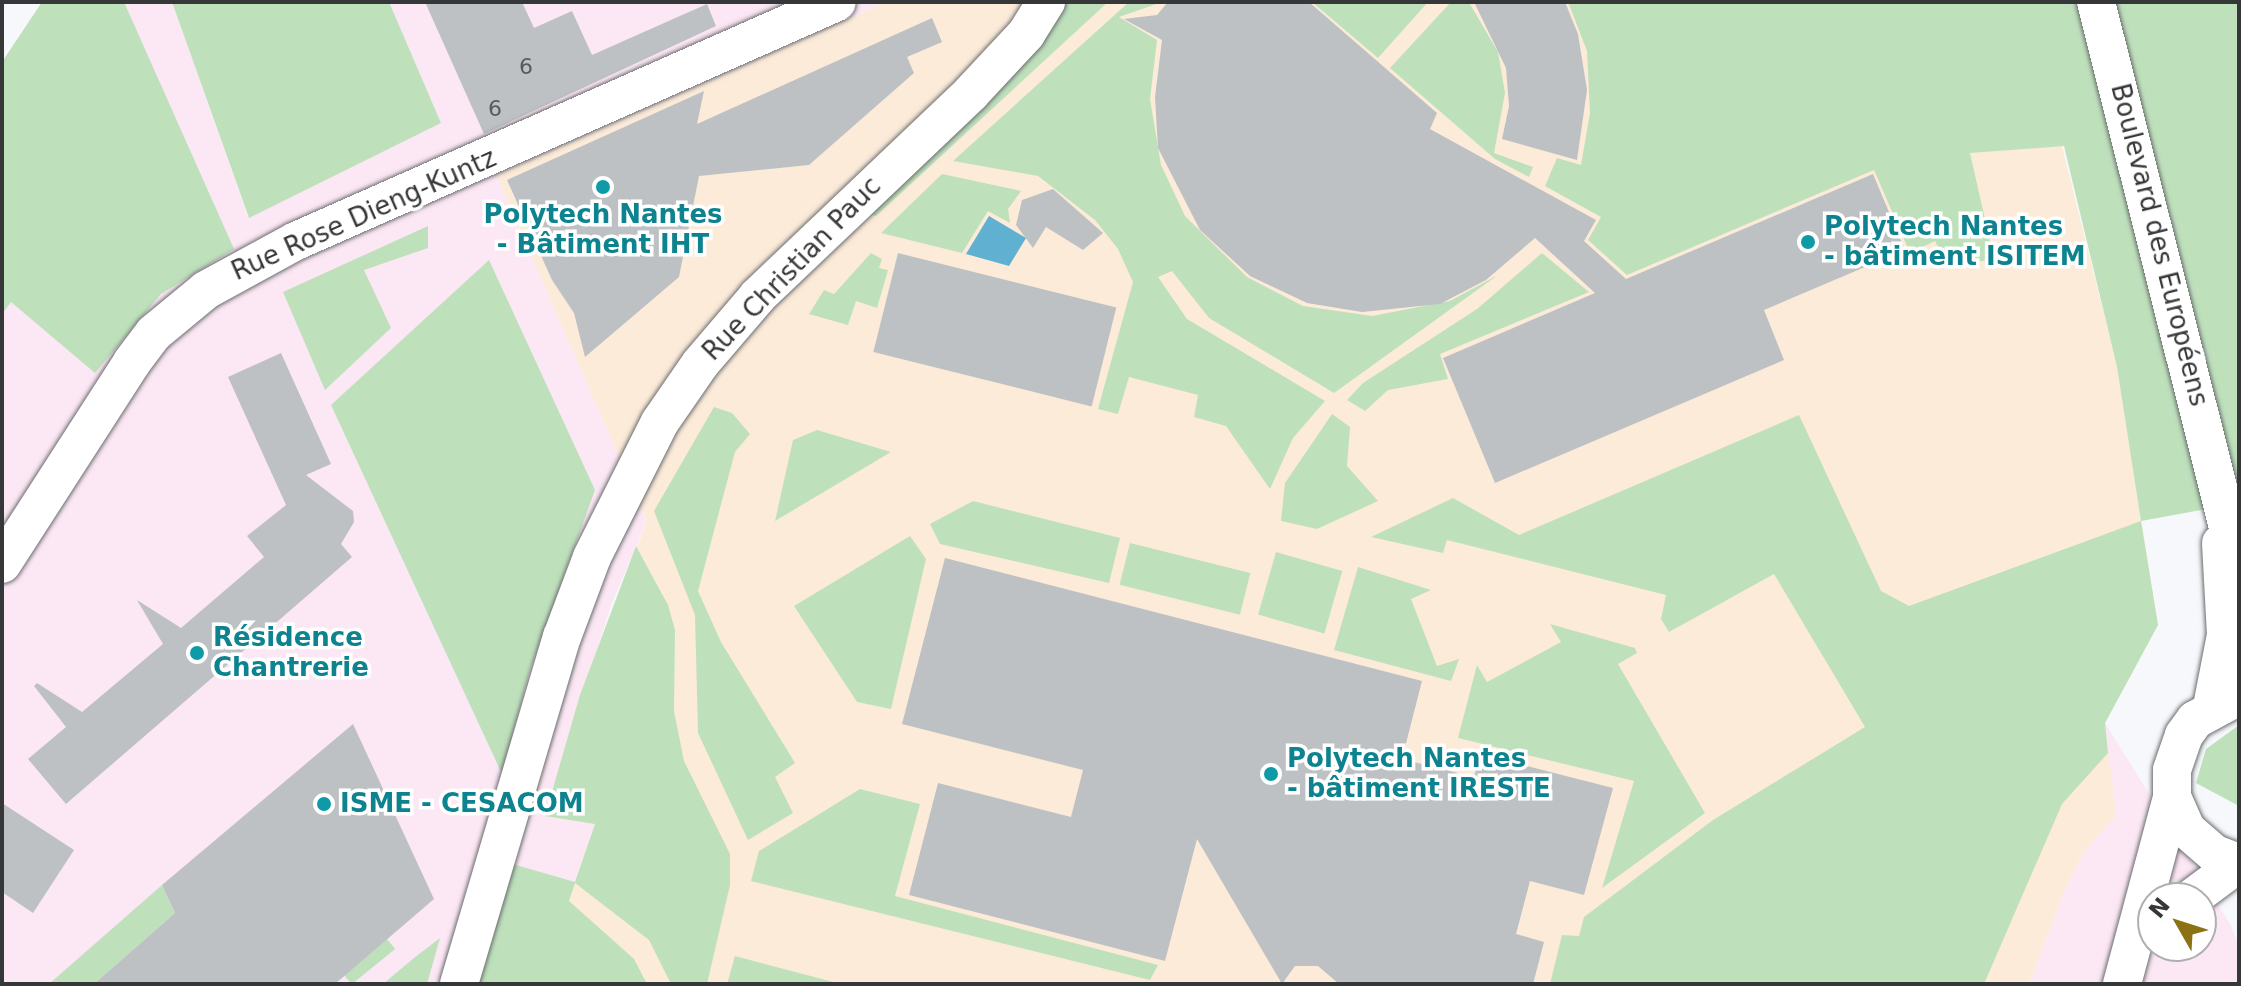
<!DOCTYPE html>
<html>
<head>
<meta charset="utf-8">
<style>
	body { margin:0 }
	#map { position:relative; width:2241px; height:986px; overflow:hidden; background:#f6f8fb; font-family:"DejaVu Sans",sans-serif }
	div>[style] { position:absolute }
	.commercial>* { inset:0; background:#fce7f5 }
	.education>* { inset:0; background:#fcebd9 }
	.green>* { inset:0; background:#bee1bc; transform-origin:0 0 }
	.water>* { inset:0; background:#60b0d1 }
	.building>* { inset:0; background:#bec1c3; transform-origin:0 0 }
	.roads { filter:drop-shadow(0 0 2px #6b6d6f) drop-shadow(0 0 2px #6b6d6f) }
	.minor>* { height:38px; margin:-19px; padding:0 19px; transform-origin:19px; border-radius:19px; background:#fff }
	.dots>* { width:22px; height:22px; translate:-50% -50%; box-sizing:border-box; border:4px solid #fff; border-radius:50% }
	span { translate:-50% -50%; white-space:nowrap; text-align:center; line-height:1.15; -webkit-text-stroke:7px #fff; paint-order:stroke }
	.number-label { font-size:22px; color:#585a5b }
	.number-label span { -webkit-text-stroke-width:0 }
	.street-label { font-size:26px; color:#363738 }
	.culture-label { font-size:26px; color:#0d838f; font-weight:700 }
	.left { translate:0 -50%; text-align:left }
	.frame { position:absolute; inset:0; border:4px solid #363738; pointer-events:none }
	.north { position:absolute; left:2137px; top:882px; width:80px; height:80px; box-sizing:border-box; background:#fff; border:2px solid #afafaf; border-radius:50%; rotate:309deg; font-size:22px; font-weight:700; line-height:32px; text-align:center; color:#363738 }
	.north::after { content:''; display:block; margin:auto; width:28px; height:36px; background:#8a7215; clip-path:polygon(50% 0,100% 100%,50% 72%,0 100%) }
</style>
</head>
<body>
<div id="map">
	<div class="commercial">
		<i style="clip-path:polygon(42px 2px,172px 2px,248px 217px,441px 123px,389px 2px,887px 2px,496px 175px,647px 521px,611px 605px,546px 816px,595px 823px,559px 930px,559px 984px,2px 984px,2px 62px)"></i>
		<i style="clip-path:polygon(evenodd,2105px 723px,2230px 924px,2239px 945px,2239px 984px,2029px 984px,2065px 889px,2083px 853px,2115px 815px,2105px 723px,2153px 898px,2201px 898px,2201px 946px,2153px 946px,2153px 898px)"></i>
	</div>
	<div class="education">
		<i style="clip-path:polygon(887px 2px,2026px 2px,2117px 367px,2158px 625px,2105px 723px,2116px 815px,2083px 853px,2065px 889px,2029px 984px,559px 984px,559px 930px,595px 824px,545px 816px,580px 695px,647px 521px,496px 175px)"></i>
	</div>
	<div class="green">
		<i style="clip-path:polygon(42px 2px,124px 2px,234px 249px,161px 294px,95px 373px,11px 302px,2px 314px,2px 62px)"></i>
		<i style="clip-path:polygon(172px 2px,389px 2px,441px 123px,249px 218px)"></i>
		<i style="clip-path:polygon(1062px 2px,1108px 2px,876px 216px,853px 210px)"></i>
		<i style="clip-path:polygon(1129px 2px,1162px 2px,1119px 17px,1157px 40px,1150px 99px,1161px 165px,1185px 216px,1247px 277px,1303px 306px,1372px 316px,1450px 301px,1498px 275px,1334px 393px,1209px 318px,1172px 271px,1158px 277px,1187px 319px,1325px 401px,1293px 438px,1270px 489px,1226px 426px,1194px 417px,1198px 395px,1129px 377px,1118px 414px,1098px 409px,1133px 282px,1118px 249px,1095px 220px,1038px 176px,953px 161px)"></i>
		<i style="clip-path:polygon(1312px 2px,1428px 2px,1378px 58px)"></i>
		<i style="clip-path:polygon(1451px 2px,1470px 4px,1498px 52px,1505px 93px,1494px 153px,1533px 167px,1529px 177px,1495px 159px,1390px 68px)"></i>
		<i style="clip-path:polygon(1568px 2px,2239px 2px,2239px 503px,2141px 521px,2158px 625px,2105px 723px,2108px 753px,2062px 804px,1984px 984px,1550px 984px,1562px 935px,1579px 936px,1584px 917px,1713px 820px,1865px 727px,1774px 574px,1669px 632px,1661px 619px,1666px 595px,1447px 540px,1443px 553px,1371px 537px,1453px 498px,1519px 535px,1799px 415px,1881px 591px,1909px 606px,2141px 521px,2117px 367px,2064px 146px,1970px 153px,1994px 259px,1947px 267px,1935px 241px,1910px 253px,1874px 170px,1627px 275px,1588px 240px,1601px 217px,1545px 186px,1557px 158px,1581px 165px,1590px 113px,1587px 51px)"></i>
		<i style="clip-path:polygon(942px 174px,1021px 191px,1008px 209px,1010px 223px,988px 211px,962px 253px,881px 233px)"></i>
		<i style="clip-path:polygon(428px 226px,428px 248px,364px 270px,391px 328px,325px 390px,283px 292px)"></i>
		<i style="clip-path:polygon(871px 253px,882px 259px,879px 268px,888px 270px,877px 308px,856px 301px,848px 325px,809px 314px,824px 290px,834px 294px)"></i>
		<i style="clip-path:polygon(1542px 253px,1589px 292px,1440px 354px,1448px 379px,1388px 390px,1365px 411px,1347px 400px,1363px 383px,1477px 309px)"></i>
		<i style="clip-path:polygon(489px 260px,595px 490px,530px 670px,502px 774px,331px 405px)"></i>
		<i style="clip-path:polygon(714px 407px,732px 413px,750px 434px,735px 452px,698px 591px,721px 642px,795px 763px,775px 777px,793px 813px,748px 840px,698px 733px,695px 615px,654px 511px)"></i>
		<i style="clip-path:polygon(1332px 414px,1350px 427px,1347px 466px,1378px 501px,1317px 529px,1281px 521px,1285px 483px)"></i>
		<i style="clip-path:polygon(817px 430px,891px 452px,775px 521px,793px 440px)"></i>
		<i style="clip-path:polygon(973px 501px,1120px 538px,1109px 583px,940px 544px,930px 524px)"></i>
		<i style="clip-path:polygon(910px 536px,926px 559px,891px 709px,857px 702px,794px 606px)"></i>
		<i style="left:1130px;top:543px;width:124px;height:43px;rotate:14deg"></i>
		<i style="clip-path:polygon(636px 546px,668px 605px,675px 630px,674px 711px,684px 761px,730px 854px,730px 885px,707px 984px,671px 984px,649px 940px,575px 883px,569px 901px,634px 959px,647px 984px,474px 984px,509px 863px,575px 882px,595px 824px,545px 816px,580px 695px)"></i>
		<i style="left:1276px;top:552px;width:69px;height:65px;rotate:16deg"></i>
		<i style="clip-path:polygon(1358px 567px,1431px 590px,1411px 599px,1437px 666px,1459px 659px,1451px 681px,1334px 650px)"></i>
		<i style="clip-path:polygon(1550px 624px,1635px 648px,1637px 653px,1618px 664px,1705px 813px,1602px 888px,1634px 781px,1458px 738px,1477px 665px,1487px 682px,1561px 642px)"></i>
		<i style="clip-path:polygon(2239px 725px,2239px 806px,2196px 783px,2206px 749px)"></i>
		<i style="clip-path:polygon(860px 789px,920px 804px,895px 896px,1158px 965px,1150px 980px,751px 881px,759px 851px)"></i>
		<i style="clip-path:polygon(162px 885px,175px 913px,94px 984px,49px 984px)"></i>
		<i style="clip-path:polygon(440px 938px,427px 984px,383px 984px,414px 958px)"></i>
		<i style="left:387px;top:939px;width:13px;height:56px;rotate:51deg"></i>
		<i style="clip-path:polygon(735px 956px,841px 984px,727px 984px)"></i>
	</div>
	<div class="water">
		<i style="clip-path:polygon(989px 216px,1026px 238px,1009px 266px,966px 254px)"></i>
	</div>
	<div class="building">
		<i style="clip-path:polygon(425px 2px,522px 2px,534px 28px,572px 11px,592px 55px,707px 4px,716px 26px,484px 134px)"></i>
		<i style="clip-path:polygon(1168px 2px,1309px 2px,1437px 113px,1430px 129px,1596px 220px,1584px 241px,1626px 279px,1873px 174px,1905px 250px,1764px 310px,1784px 360px,1495px 483px,1443px 358px,1595px 293px,1535px 238px,1486px 280px,1440px 304px,1362px 312px,1307px 303px,1250px 276px,1200px 230px,1158px 148px,1155px 97px,1162px 40px,1124px 19px,1157px 15px)"></i>
		<i style="clip-path:polygon(1474px 2px,1565px 2px,1578px 34px,1587px 90px,1577px 160px,1502px 139px,1509px 106px,1506px 68px)"></i>
		<i style="clip-path:polygon(932px 18px,942px 42px,907px 57px,914px 73px,809px 165px,699px 176px,679px 277px,585px 357px,574px 313px,552px 280px,507px 180px,704px 91px,697px 124px)"></i>
		<i style="clip-path:polygon(1053px 189px,1103px 233px,1083px 250px,1046px 227px,1033px 248px,1016px 225px,1022px 200px)"></i>
		<i style="left:898px;top:253px;width:225px;height:102px;rotate:14deg"></i>
		<i style="clip-path:polygon(281px 353px,331px 464px,306px 475px,353px 511px,354px 522px,341px 544px,352px 557px,66px 804px,28px 759px,66px 727px,34px 686px,37px 683px,82px 712px,163px 644px,137px 600px,181px 628px,264px 557px,247px 536px,286px 505px,228px 377px)"></i>
		<i style="clip-path:polygon(945px 558px,1422px 681px,1402px 759px,1474px 777px,1480px 754px,1613px 788px,1584px 895px,1530px 881px,1516px 934px,1544px 942px,1533px 984px,1339px 984px,1318px 966px,1295px 966px,1282px 984px,1197px 839px,1165px 961px,909px 895px,938px 783px,1071px 817px,1083px 770px,902px 724px)"></i>
		<i style="clip-path:polygon(353px 724px,434px 899px,335px 984px,94px 984px,175px 913px,162px 885px)"></i>
		<i style="clip-path:polygon(2px 803px,74px 850px,33px 913px,2px 892px)"></i>
	</div>
	<div class="roads">
		<div class="minor">
			<i style="left:2096px;top:2px;width:587px;rotate:75.89deg"></i>
			<i style="left:2px;top:564px;width:240px;rotate:-57.2deg"></i>
			<i style="left:132px;top:362px;width:36px;rotate:-53deg"></i>
			<i style="left:154px;top:333px;width:67px;rotate:-39.6deg"></i>
			<i style="left:206px;top:290px;width:102px;rotate:-28.6deg"></i>
			<i style="left:296px;top:241px;width:591px;rotate:-23.83deg"></i>
			<i style="left:2239px;top:696px;width:50px;rotate:151.4deg"></i>
			<i style="left:2195px;top:720px;width:19px;rotate:126deg"></i>
			<i style="left:2184px;top:735px;width:37px;rotate:109deg"></i>
			<i style="left:2172px;top:770px;width:27px;rotate:90deg"></i>
			<i style="left:2172px;top:797px;width:36px;rotate:66deg"></i>
			<i style="left:2187px;top:830px;width:37px;rotate:41deg"></i>
			<i style="left:2215px;top:854px;width:26px;rotate:21deg"></i>
			<i style="left:2212px;top:707px;width:73px;rotate:-79deg"></i>
			<i style="left:2226px;top:635px;width:92px;rotate:-93.1deg"></i>
			<i style="left:2192px;top:898px;width:59px;rotate:-36.7deg"></i>
			<i style="left:459px;top:984px;width:362px;rotate:-73.5deg"></i>
			<i style="left:562px;top:637px;width:85px;rotate:-69.4deg"></i>
			<i style="left:592px;top:557px;width:151px;rotate:-63.3deg"></i>
			<i style="left:660px;top:422px;width:70px;rotate:-55.4deg"></i>
			<i style="left:700px;top:364px;width:89px;rotate:-49.5deg"></i>
			<i style="left:758px;top:296px;width:294px;rotate:-43.6deg"></i>
			<i style="left:971px;top:93px;width:81px;rotate:-47deg"></i>
			<i style="left:1026px;top:34px;width:38px;rotate:-58deg"></i>
			<i style="left:2122px;top:984px;width:194px;rotate:-75deg"></i>
		</div>
	</div>
	<div class="dots">
		<i style="left:603px;top:187px;background:#0f9aa8"></i>
		<i style="left:1808px;top:242px;background:#0f9aa8"></i>
		<i style="left:197px;top:653px;background:#0f9aa8"></i>
		<i style="left:1271px;top:774px;background:#0f9aa8"></i>
		<i style="left:324px;top:804px;background:#0f9aa8"></i>
	</div>
	<div class="number-label">
		<span style="left:526px;top:67px">6</span>
		<span style="left:495px;top:109px">6</span>
	</div>
	<div class="street-label">
		<span style="left:364px;top:215px;rotate:-24deg">Rue Rose Dieng-Kuntz</span>
		<span style="left:2159px;top:245px;rotate:76deg">Boulevard des Européens</span>
		<span style="left:792px;top:269px;rotate:-46deg">Rue Christian Pauc</span>
	</div>
	<div class="culture-label">
		<span style="left:603px;top:230px">Polytech Nantes<br>- Bâtiment IHT</span>
		<span class="left" style="left:1824px;top:242px">Polytech Nantes<br>- bâtiment ISITEM</span>
		<span class="left" style="left:213px;top:653px">Résidence<br>Chantrerie</span>
		<span class="left" style="left:1287px;top:774px">Polytech Nantes<br>- bâtiment IRESTE</span>
		<span class="left" style="left:340px;top:804px">ISME - CESACOM</span>
	</div>
	<div class="frame"></div>
	<div class="north">N</div>
</div>
</body>
</html>
